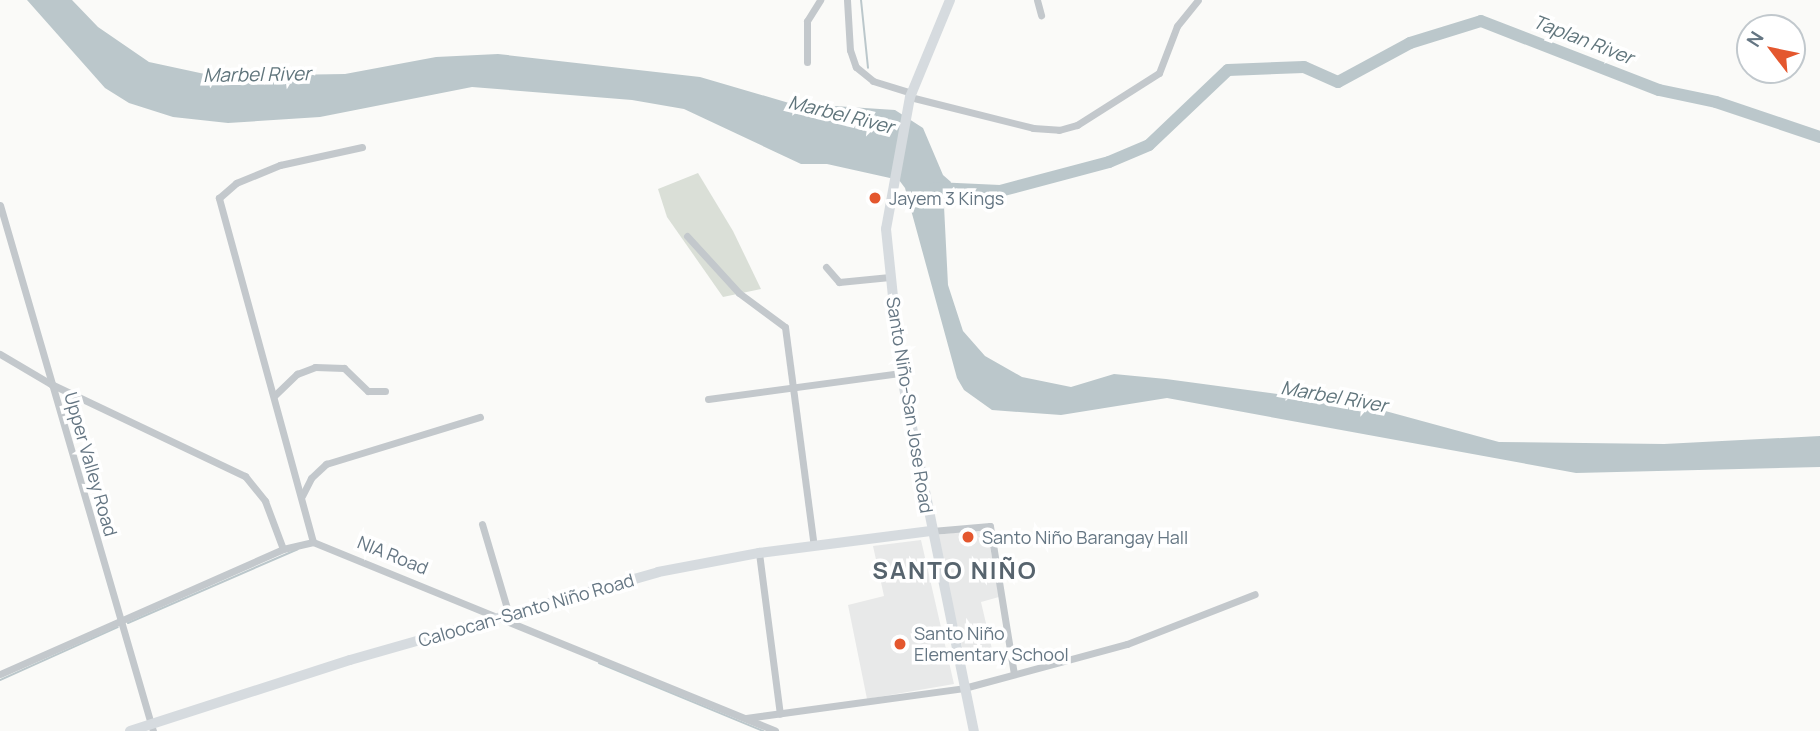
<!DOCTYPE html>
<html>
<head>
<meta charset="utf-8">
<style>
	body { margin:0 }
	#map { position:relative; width:1820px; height:731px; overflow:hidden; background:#fafaf8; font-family:Manrope,sans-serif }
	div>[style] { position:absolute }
	.built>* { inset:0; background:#e8e9e9 }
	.green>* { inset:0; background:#dadfd7 }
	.water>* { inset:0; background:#bbc7cb }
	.stream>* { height:2px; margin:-1px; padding:0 1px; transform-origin:1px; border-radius:1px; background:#bbc7cb }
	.river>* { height:12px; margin:-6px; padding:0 6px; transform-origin:6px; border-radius:6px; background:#bbc7cb }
	.street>* { height:7px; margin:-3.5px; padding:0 3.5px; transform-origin:3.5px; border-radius:3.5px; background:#c3c8cc }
	.secondary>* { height:10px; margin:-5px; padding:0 5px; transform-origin:5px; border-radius:5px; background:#d6dbdf }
	.dots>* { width:19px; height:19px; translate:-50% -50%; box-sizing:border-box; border:4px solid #fff; border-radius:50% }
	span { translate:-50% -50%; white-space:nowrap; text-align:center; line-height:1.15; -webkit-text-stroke:7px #fff; paint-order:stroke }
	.poi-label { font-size:18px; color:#657683 }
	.left { translate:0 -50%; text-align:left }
	.street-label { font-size:18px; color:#657683 }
	.water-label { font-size:19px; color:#60757c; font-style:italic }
	.district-label { font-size:24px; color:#57646e; font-weight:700; letter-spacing:2px }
	.north { position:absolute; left:1736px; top:14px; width:70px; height:70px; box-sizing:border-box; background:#fff; border:2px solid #c1c8cd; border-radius:50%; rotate:302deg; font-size:19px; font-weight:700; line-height:28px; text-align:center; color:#657683 }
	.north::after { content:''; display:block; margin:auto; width:24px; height:32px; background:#e4572e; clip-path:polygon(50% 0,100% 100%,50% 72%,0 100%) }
</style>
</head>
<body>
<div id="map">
	<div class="built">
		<i style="clip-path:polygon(987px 529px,999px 597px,981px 602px,992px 649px,964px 655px,936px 535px)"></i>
		<i style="clip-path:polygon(921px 540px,954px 684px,867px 699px,848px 605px,884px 596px,873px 546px)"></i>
	</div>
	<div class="green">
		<i style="clip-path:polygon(698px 173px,733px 231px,761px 289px,723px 297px,667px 217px,658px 189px)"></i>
	</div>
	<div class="water">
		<i style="clip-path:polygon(27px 0,72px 0,98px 27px,149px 62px,214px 76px,345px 74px,436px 57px,498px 54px,700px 77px,789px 103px,895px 110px,923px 128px,943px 175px,951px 182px,944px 206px,948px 285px,963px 331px,985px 356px,1022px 377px,1071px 387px,1114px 374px,1166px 379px,1367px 406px,1499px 442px,1664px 444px,1820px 436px,1820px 467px,1576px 473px,1167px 398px,1061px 415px,992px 410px,964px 390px,957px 378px,905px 188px,899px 180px,827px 164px,801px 164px,684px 109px,632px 100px,472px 87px,320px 117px,228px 123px,173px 117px,129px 103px,105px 88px)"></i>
	</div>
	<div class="stream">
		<i style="left:861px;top:0;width:68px;rotate:84.1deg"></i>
		<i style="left:128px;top:623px;width:185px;rotate:-23.5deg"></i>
		<i style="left:599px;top:663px;width:178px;rotate:22.5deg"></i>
		<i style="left:0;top:680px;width:129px;rotate:-24.2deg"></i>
	</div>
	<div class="river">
		<i style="left:935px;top:188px;width:65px;rotate:2.6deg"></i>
		<i style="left:1000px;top:191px;width:113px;rotate:-14.9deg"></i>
		<i style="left:1109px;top:162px;width:43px;rotate:-23deg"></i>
		<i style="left:1149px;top:145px;width:109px;rotate:-43.5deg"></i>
		<i style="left:1228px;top:70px;width:76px;rotate:-2.3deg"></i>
		<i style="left:1304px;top:67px;width:37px;rotate:24deg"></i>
		<i style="left:1338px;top:82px;width:82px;rotate:-28.4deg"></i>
		<i style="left:1410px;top:43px;width:74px;rotate:-17.2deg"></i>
		<i style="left:1481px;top:21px;width:191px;rotate:21.2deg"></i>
		<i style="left:1659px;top:90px;width:58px;rotate:11.9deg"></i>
		<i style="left:1716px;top:102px;width:110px;rotate:18.6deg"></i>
	</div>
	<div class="street">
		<i style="left:847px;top:0;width:50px;rotate:86.6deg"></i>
		<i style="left:850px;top:50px;width:18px;rotate:71deg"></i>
		<i style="left:856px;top:67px;width:22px;rotate:39deg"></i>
		<i style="left:873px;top:81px;width:41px;rotate:17.1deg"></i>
		<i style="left:1037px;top:0;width:16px;rotate:75deg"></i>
		<i style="left:807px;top:62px;width:41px;rotate:-90deg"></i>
		<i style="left:807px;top:21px;width:25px;rotate:-58deg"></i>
		<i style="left:910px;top:97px;width:127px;rotate:14.1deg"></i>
		<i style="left:1033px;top:128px;width:26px;rotate:4deg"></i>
		<i style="left:1059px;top:130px;width:19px;rotate:-16deg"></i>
		<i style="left:1077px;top:125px;width:97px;rotate:-32.4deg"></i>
		<i style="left:1159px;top:73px;width:50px;rotate:-69deg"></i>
		<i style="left:1177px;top:26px;width:33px;rotate:-51deg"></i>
		<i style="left:0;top:205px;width:548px;rotate:73.78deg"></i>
		<i style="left:687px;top:236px;width:77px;rotate:47.6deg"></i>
		<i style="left:739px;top:293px;width:57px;rotate:36.5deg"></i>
		<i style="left:785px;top:327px;width:221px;rotate:82.5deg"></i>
		<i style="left:826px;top:267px;width:20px;rotate:49deg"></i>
		<i style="left:839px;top:282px;width:51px;rotate:-5.6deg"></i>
		<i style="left:0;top:354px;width:59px;rotate:30.5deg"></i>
		<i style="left:51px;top:384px;width:215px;rotate:25.4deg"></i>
		<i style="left:245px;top:476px;width:32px;rotate:51deg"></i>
		<i style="left:265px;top:501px;width:51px;rotate:69.4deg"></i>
		<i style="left:274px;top:396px;width:32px;rotate:-44deg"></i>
		<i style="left:297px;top:374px;width:19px;rotate:-21deg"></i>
		<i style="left:315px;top:367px;width:29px;rotate:2deg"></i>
		<i style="left:344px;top:368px;width:33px;rotate:44deg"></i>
		<i style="left:368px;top:391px;width:17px"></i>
		<i style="left:708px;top:399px;width:195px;rotate:-7.7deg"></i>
		<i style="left:302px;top:496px;width:20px;rotate:-63deg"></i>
		<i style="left:311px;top:478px;width:21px;rotate:-43deg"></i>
		<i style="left:326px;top:464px;width:161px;rotate:-17deg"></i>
		<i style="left:482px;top:524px;width:95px;rotate:73.5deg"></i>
		<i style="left:932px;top:531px;width:58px;rotate:-4.9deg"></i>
		<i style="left:990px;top:526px;width:150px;rotate:80.8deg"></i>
		<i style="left:313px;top:542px;width:357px;rotate:-105.3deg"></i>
		<i style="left:219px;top:198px;width:23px;rotate:-41deg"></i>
		<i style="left:236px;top:183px;width:48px;rotate:-22.2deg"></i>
		<i style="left:280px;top:165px;width:84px;rotate:-12.4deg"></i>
		<i style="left:759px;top:553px;width:162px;rotate:82.6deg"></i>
		<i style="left:0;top:674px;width:309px;rotate:-23.8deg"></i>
		<i style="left:283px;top:549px;width:31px;rotate:-13deg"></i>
		<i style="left:313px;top:542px;width:499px;rotate:22.2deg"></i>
		<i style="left:746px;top:718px;width:220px;rotate:-7.8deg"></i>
		<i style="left:964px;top:688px;width:169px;rotate:-15.1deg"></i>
		<i style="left:1127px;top:644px;width:137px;rotate:-21.3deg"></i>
	</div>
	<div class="secondary">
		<i style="left:950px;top:0;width:105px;rotate:112.4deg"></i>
		<i style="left:910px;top:97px;width:134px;rotate:100.3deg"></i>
		<i style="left:886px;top:229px;width:145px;rotate:84.1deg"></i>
		<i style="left:901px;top:373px;width:365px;rotate:78.5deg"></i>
		<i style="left:130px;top:731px;width:231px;rotate:-17.9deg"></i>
		<i style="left:350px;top:660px;width:320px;rotate:-15.9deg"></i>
		<i style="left:658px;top:572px;width:103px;rotate:-10.7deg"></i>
		<i style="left:759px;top:553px;width:173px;rotate:-7.3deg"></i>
	</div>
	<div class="dots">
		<i style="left:875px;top:198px;background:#e4572e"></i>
		<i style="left:968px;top:537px;background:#e4572e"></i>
		<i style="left:900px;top:644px;background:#e4572e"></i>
	</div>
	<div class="poi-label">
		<span class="left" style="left:889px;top:198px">Jayem 3 Kings</span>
		<span class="left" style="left:982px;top:537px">Santo Niño Barangay Hall</span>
		<span class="left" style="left:914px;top:644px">Santo Niño<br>Elementary School</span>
	</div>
	<div class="street-label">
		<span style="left:910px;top:405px;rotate:81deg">Santo Niño-San Jose Road</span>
		<span style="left:91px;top:464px;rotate:74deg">Upper Valley Road</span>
		<span style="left:393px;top:555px;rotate:22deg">NIA Road</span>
		<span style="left:526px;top:610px;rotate:-16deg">Caloocan-Santo Niño Road</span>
	</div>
	<div class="water-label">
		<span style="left:1583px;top:40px;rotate:21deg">Taplan River</span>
		<span style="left:257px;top:75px;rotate:-1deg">Marbel River</span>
		<span style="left:841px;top:115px;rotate:14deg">Marbel River</span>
		<span style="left:1334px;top:397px;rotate:10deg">Marbel River</span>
	</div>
	<div class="district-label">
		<span style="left:955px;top:570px">SANTO NIÑO</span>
	</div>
	<div class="north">N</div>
</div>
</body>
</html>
